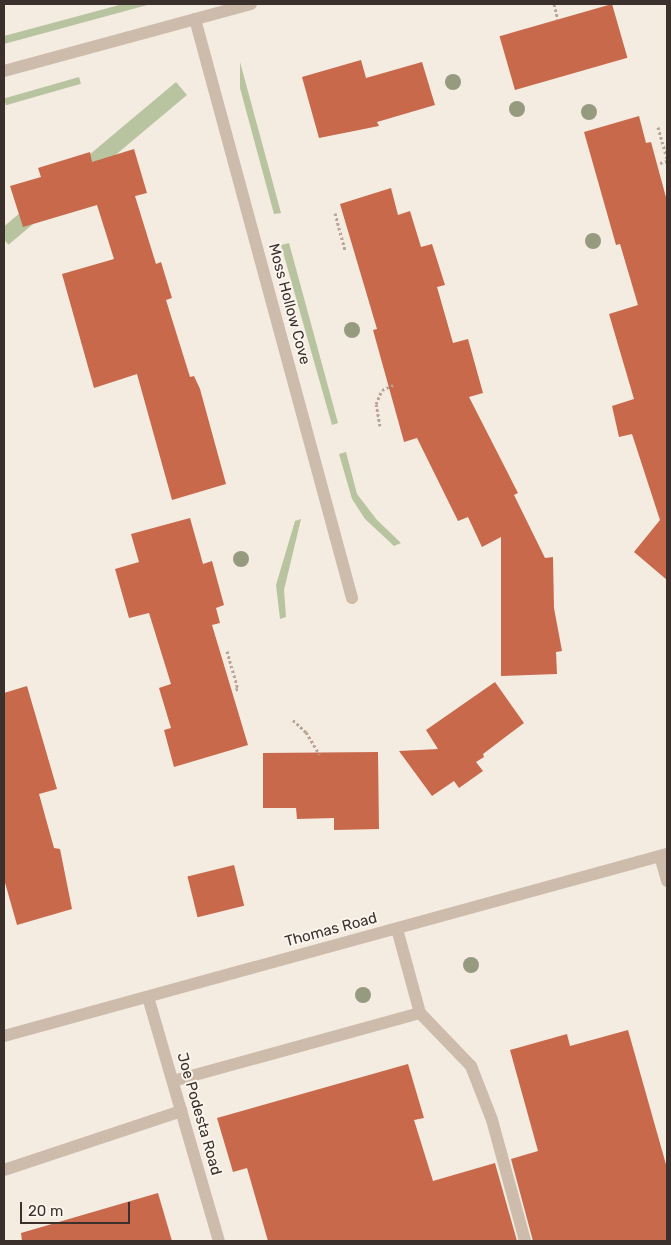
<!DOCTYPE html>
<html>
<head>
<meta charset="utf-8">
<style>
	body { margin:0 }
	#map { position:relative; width:671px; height:1245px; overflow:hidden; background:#f4ebe1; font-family:Rubik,sans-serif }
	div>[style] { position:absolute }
	.green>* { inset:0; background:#b8c4a0; transform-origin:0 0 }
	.building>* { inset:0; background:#c8694b; transform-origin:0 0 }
	.path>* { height:3px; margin-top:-1.5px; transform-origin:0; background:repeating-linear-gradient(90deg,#b9a596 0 2.5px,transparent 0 5px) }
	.service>* { height:12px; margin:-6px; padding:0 6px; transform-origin:6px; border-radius:6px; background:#cdbbac }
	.minor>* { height:12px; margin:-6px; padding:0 6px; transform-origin:6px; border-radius:6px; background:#cdbbac }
	.tertiary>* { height:12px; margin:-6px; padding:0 6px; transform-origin:6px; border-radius:6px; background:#cdbbac }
	.trees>* { width:16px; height:16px; margin:-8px; border-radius:50%; background:#969b7f }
	span { translate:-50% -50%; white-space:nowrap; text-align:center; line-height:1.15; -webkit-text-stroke:4px #fbf5ee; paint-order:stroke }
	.street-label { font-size:15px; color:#3b302b }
	.frame { position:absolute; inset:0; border:5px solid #3b302b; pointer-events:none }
	.scale { position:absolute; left:20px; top:1202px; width:110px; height:22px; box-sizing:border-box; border:2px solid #3b302b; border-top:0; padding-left:6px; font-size:15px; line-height:18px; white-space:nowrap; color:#3b302b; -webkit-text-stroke:4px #fbf5ee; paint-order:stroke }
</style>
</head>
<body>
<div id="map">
	<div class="green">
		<i style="clip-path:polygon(123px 4px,151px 4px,4px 44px,4px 36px)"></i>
		<i style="clip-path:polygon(240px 62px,281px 213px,274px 214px,240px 88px)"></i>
		<i style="left:79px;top:77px;width:7px;height:78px;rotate:74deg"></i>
		<i style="left:176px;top:82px;width:17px;height:233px;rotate:50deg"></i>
		<i style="clip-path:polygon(289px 243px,338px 423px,332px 425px,281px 245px)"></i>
		<i style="clip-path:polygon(346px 452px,357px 494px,377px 520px,401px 543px,394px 546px,365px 519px,352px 499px,339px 454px)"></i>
		<i style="clip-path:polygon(301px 519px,284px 590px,286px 617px,280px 619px,276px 585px,295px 521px)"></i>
	</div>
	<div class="building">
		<i style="left:612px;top:4px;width:56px;height:117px;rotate:74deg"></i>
		<i style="clip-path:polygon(361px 60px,366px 78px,422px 62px,435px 105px,377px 122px,379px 126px,319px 138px,302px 77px)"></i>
		<i style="clip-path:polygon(639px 116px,646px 143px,651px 142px,667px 201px,667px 580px,634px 552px,660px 520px,632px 434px,619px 437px,612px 406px,634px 399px,609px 314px,638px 305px,620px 244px,616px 245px,584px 132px)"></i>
		<i style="clip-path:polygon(134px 149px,147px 193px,135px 196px,156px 264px,161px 262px,172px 298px,166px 300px,190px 377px,194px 376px,200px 389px,226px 484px,172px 500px,137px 374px,94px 388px,62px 274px,114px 259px,97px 205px,23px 227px,10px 186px,41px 177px,38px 168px,90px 152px,92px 162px)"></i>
		<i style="clip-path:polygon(391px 188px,398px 215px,410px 211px,421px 247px,432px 244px,445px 285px,437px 287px,453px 343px,468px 339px,483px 393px,469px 397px,518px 493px,514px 495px,545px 558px,553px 557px,554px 608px,562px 651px,556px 652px,557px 674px,501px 676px,501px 537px,482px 547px,468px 517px,458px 521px,417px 438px,404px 442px,373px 330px,377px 329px,340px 204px)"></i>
		<i style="clip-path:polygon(190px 518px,203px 564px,212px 561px,224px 605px,216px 608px,220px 623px,212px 625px,248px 745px,174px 767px,164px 730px,171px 728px,159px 688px,171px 684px,149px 613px,129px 618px,115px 569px,139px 562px,131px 534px)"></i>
		<i style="clip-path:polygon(495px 682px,524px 723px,483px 754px,484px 757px,476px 762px,483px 771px,459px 788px,454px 781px,432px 796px,399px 751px,438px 749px,426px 730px)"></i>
		<i style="clip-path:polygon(27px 686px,57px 789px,39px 794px,54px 848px,60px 849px,72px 909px,17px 925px,4px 879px,4px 693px)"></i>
		<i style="clip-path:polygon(378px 752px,379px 829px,334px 830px,334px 818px,297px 819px,296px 808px,263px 808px,263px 753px)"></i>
		<i style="left:234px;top:865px;width:42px;height:48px;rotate:76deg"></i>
		<i style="clip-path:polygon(628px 1030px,667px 1168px,667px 1241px,533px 1241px,511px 1159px,538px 1151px,510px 1050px,567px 1034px,570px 1046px)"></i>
		<i style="clip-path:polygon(408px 1064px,424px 1118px,414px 1120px,433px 1181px,495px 1163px,517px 1241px,268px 1241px,247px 1168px,233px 1172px,217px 1118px)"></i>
		<i style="clip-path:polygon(158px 1193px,172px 1241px,22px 1241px,21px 1233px)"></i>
	</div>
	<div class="path">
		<i style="left:554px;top:4px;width:16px;rotate:76deg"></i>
		<i style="left:658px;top:127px;width:33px;rotate:74deg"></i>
		<i style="left:660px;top:163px;width:7px;rotate:-16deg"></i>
		<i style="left:335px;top:213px;width:38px;rotate:75deg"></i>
		<i style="left:380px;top:426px;width:22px;rotate:-100deg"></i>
		<i style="left:376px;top:404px;width:15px;rotate:-67deg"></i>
		<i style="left:382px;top:390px;width:12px;rotate:-24deg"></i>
		<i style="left:227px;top:651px;width:40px;rotate:74deg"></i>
		<i style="left:238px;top:689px;width:4px;rotate:166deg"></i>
		<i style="left:293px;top:720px;width:18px;rotate:43deg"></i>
		<i style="left:306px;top:732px;width:26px;rotate:59deg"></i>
	</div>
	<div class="service">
		<i style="left:660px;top:856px;width:26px;rotate:74deg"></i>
		<i style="left:397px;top:929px;width:87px;rotate:74.7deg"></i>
		<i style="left:173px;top:1081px;width:256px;rotate:-15.4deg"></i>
		<i style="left:420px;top:1013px;width:74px;rotate:46.1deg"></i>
		<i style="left:471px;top:1066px;width:58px;rotate:68.7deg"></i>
		<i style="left:492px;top:1120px;width:125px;rotate:74.7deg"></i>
		<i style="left:4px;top:1170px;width:187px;rotate:-18.4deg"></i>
	</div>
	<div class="minor">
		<i style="left:195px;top:19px;width:600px;rotate:74.83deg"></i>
		<i style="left:4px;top:71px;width:256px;rotate:-15.2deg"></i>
		<i style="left:148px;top:997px;width:254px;rotate:73.8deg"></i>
	</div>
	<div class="tertiary">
		<i style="left:4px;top:1036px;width:688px;rotate:-15.35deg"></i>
	</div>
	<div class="trees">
		<i style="left:453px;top:82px"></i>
		<i style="left:517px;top:109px"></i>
		<i style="left:589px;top:112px"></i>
		<i style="left:593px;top:241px"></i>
		<i style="left:352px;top:330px"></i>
		<i style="left:241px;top:559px"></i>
		<i style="left:471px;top:965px"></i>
		<i style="left:363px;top:995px"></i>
	</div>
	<div class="street-label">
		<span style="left:289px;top:304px;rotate:75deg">Moss Hollow Cove</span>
		<span style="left:331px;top:930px;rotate:-15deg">Thomas Road</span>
		<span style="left:199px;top:1114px;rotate:74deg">Joe Podesta Road</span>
	</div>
	<div class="frame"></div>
	<div class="scale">20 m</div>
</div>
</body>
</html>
